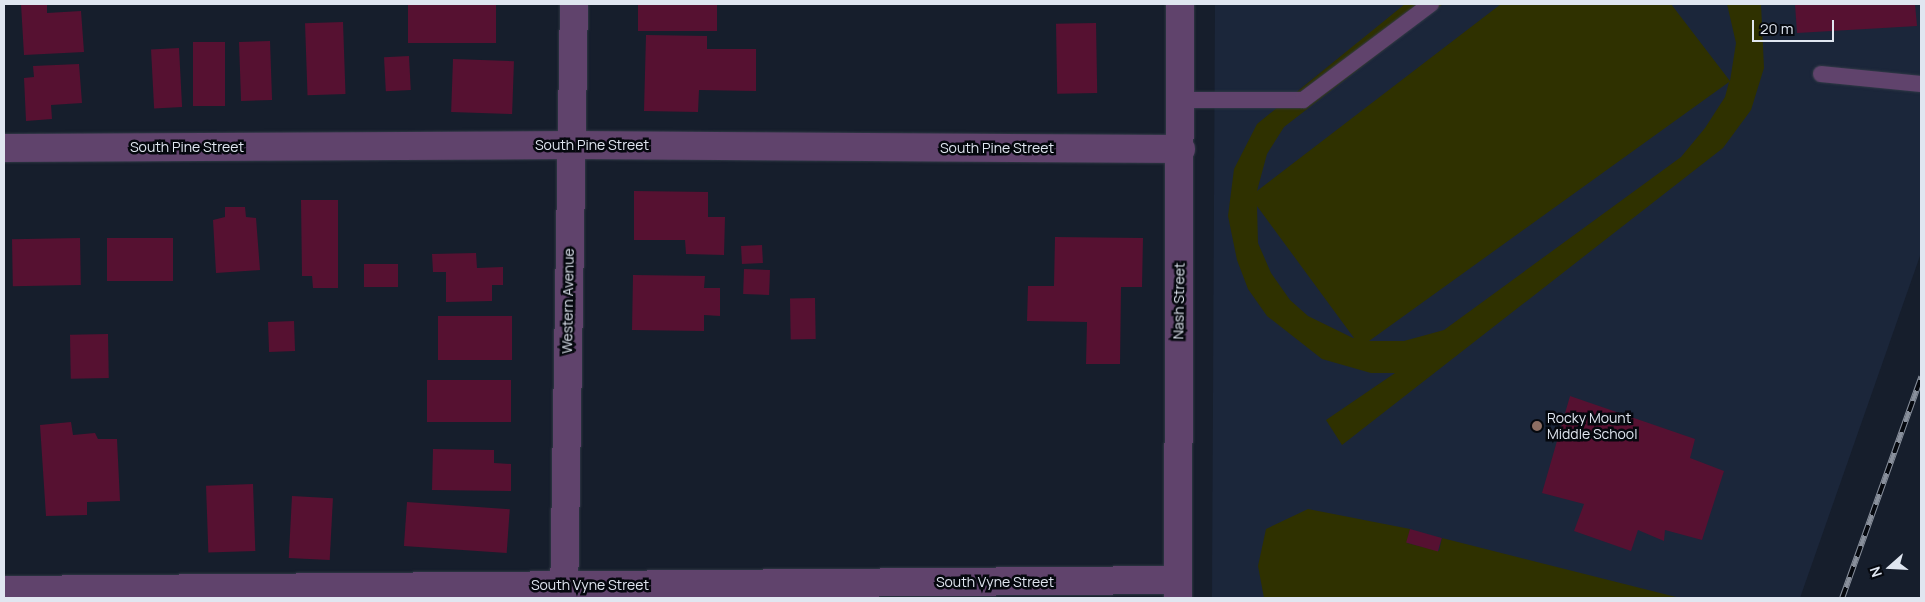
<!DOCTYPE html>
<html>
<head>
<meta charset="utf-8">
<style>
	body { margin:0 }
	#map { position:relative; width:1925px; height:602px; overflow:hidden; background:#161e2c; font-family:Manrope,sans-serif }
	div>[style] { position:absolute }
	.built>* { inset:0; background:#1b263a }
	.green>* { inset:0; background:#2f3100 }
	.building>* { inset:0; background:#561131; transform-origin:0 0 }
	.roads { filter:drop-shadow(0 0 1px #323a47) drop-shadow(0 0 1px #323a47) }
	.service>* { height:16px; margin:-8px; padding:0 8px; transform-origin:8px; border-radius:8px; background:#60436c }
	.minor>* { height:28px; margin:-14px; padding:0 14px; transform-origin:14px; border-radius:14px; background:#60436c }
	.tertiary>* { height:28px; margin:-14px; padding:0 14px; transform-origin:14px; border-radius:14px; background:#60436c }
	.rail>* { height:5.5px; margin-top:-2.75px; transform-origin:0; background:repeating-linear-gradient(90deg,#05080e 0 11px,#89909c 0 22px); box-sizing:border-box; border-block:1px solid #89909c }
	.dots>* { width:14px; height:14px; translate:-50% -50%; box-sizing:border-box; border:2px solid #05080e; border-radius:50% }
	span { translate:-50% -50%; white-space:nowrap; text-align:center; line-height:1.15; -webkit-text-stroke:5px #05080e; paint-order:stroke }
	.street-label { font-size:14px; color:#e0e6f0 }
	.poi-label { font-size:14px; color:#e0e6f0 }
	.left { translate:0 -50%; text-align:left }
	.frame { position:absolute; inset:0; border:5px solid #e0e6f0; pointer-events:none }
	.north { position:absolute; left:1865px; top:542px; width:50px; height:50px; -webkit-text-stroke:4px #05080e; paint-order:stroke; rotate:251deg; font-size:14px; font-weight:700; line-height:20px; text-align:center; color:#e0e6f0 }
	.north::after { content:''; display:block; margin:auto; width:18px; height:22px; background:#e0e6f0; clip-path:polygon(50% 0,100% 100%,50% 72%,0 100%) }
	.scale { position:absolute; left:1752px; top:20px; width:82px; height:22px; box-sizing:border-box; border:2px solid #e0e6f0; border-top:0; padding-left:6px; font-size:15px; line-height:18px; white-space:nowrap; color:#e0e6f0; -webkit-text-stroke:4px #05080e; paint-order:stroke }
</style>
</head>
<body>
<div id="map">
	<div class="built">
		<i style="clip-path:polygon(1215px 4px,1921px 4px,1921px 253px,1800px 598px,1212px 598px)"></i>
	</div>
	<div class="green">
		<i style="clip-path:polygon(evenodd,1405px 4px,1443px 4px,1284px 127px,1267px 154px,1257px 191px,1501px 4px,1671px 4px,1730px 81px,1736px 43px,1727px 4px,1761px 4px,1764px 68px,1751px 110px,1723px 148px,1342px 445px,1326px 420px,1395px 373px,1371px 373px,1322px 359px,1267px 316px,1248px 289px,1237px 260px,1228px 216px,1234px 169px,1257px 124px,1405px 4px,1729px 82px,1725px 97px,1705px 128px,1681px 157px,1444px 330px,1404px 341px,1369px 341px,1729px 82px,1405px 4px,1257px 206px,1354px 338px,1353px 338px,1308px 316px,1290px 300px,1271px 273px,1258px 243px,1257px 206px)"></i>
		<i style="clip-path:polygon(1308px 509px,1410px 529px,1407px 543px,1439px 551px,1442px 538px,1680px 598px,1264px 598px,1258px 566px,1266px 529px)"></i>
	</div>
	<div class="building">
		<i style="clip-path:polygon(21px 4px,47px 4px,47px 13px,81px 11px,84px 52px,24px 55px)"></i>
		<i style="left:408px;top:4px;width:88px;height:39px"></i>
		<i style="left:638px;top:4px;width:79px;height:27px"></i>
		<i style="clip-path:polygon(1795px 4px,1915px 4px,1917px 26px,1797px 33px)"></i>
		<i style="left:343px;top:22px;width:72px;height:38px;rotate:88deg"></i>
		<i style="left:1096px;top:23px;width:70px;height:40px;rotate:89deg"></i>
		<i style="clip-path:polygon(646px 35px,707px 36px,707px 49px,756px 49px,756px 91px,699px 90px,698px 112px,644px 111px)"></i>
		<i style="left:270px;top:41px;width:59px;height:31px;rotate:88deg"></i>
		<i style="left:193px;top:42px;width:32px;height:64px"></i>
		<i style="left:179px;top:48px;width:59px;height:28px;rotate:87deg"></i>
		<i style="left:409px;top:56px;width:34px;height:25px;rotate:87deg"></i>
		<i style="left:453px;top:59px;width:61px;height:53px;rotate:2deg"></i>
		<i style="clip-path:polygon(79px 64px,82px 103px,51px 105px,52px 119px,26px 121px,24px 78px,34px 77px,33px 66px)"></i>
		<i style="clip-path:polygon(634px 191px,708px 192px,708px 217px,725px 217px,724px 255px,686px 254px,685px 240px,634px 240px)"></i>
		<i style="clip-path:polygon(301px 200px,338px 200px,338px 288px,313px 288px,312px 276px,302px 276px)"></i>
		<i style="clip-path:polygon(225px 207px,245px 207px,246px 217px,256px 218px,260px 270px,216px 273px,213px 220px,225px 217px)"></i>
		<i style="clip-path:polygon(1055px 237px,1143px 238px,1142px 287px,1121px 287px,1120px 364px,1086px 364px,1087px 322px,1027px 321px,1028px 286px,1054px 286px)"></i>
		<i style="left:80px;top:238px;width:47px;height:68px;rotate:89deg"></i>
		<i style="left:107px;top:238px;width:66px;height:43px"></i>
		<i style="left:762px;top:245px;width:18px;height:21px;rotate:87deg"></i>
		<i style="clip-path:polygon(476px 253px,477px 268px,503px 267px,503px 285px,492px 285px,492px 301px,446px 302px,446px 272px,433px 272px,432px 254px)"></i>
		<i style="left:364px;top:264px;width:34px;height:23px"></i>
		<i style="left:744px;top:269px;width:26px;height:25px;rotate:2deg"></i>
		<i style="clip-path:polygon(633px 275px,705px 276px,704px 288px,720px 288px,720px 316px,704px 315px,704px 331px,632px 330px)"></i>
		<i style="left:815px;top:298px;width:41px;height:25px;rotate:89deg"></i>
		<i style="left:438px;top:316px;width:74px;height:44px"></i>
		<i style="left:294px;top:321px;width:30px;height:26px;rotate:88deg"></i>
		<i style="left:108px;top:334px;width:44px;height:38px;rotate:89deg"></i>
		<i style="left:427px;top:380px;width:84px;height:42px"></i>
		<i style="clip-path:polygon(1570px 396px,1695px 439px,1690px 458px,1724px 471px,1702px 540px,1665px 530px,1664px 541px,1638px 530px,1631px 551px,1574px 531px,1584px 504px,1542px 493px)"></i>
		<i style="clip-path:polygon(71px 422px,73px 435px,95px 433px,98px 439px,117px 439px,120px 501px,87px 502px,87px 515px,46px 516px,40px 425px)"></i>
		<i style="clip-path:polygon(433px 449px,494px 450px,494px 463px,511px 464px,511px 491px,432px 490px)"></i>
		<i style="left:253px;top:484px;width:67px;height:47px;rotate:88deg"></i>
		<i style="left:292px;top:496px;width:41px;height:62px;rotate:3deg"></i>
		<i style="left:407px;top:502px;width:103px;height:44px;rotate:4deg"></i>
		<i style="left:1410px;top:529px;width:33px;height:14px;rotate:16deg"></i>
	</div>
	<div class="roads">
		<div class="service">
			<i style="left:1821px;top:74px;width:100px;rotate:5.7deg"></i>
			<i style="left:1181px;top:100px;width:122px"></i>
			<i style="left:1303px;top:100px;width:160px;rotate:-36.9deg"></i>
		</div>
		<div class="minor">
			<i style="left:4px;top:148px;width:567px;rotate:-0.3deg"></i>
			<i style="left:571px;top:145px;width:610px;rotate:0.38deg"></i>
			<i style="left:4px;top:590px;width:1172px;rotate:-0.49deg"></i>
		</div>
		<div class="tertiary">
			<i style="left:564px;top:598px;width:594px;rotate:-89.04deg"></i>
			<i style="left:1178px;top:598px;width:594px;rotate:-89.81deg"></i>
		</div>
	</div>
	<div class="rail">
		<i style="left:1842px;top:598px;width:235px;rotate:-70.3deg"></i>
	</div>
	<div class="dots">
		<i style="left:1537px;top:426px;background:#8d6e63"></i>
	</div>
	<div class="street-label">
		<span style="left:592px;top:145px">South Pine Street</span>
		<span style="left:187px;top:147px">South Pine Street</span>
		<span style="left:997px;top:148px">South Pine Street</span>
		<span style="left:568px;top:301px;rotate:-89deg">Western Avenue</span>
		<span style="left:1179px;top:301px;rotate:-89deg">Nash Street</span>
		<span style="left:995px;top:582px">South Vyne Street</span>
		<span style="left:590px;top:585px">South Vyne Street</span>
	</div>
	<div class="poi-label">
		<span class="left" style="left:1547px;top:426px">Rocky Mount<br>Middle School</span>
	</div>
	<div class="frame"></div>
	<div class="north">N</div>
	<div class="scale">20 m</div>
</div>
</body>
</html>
